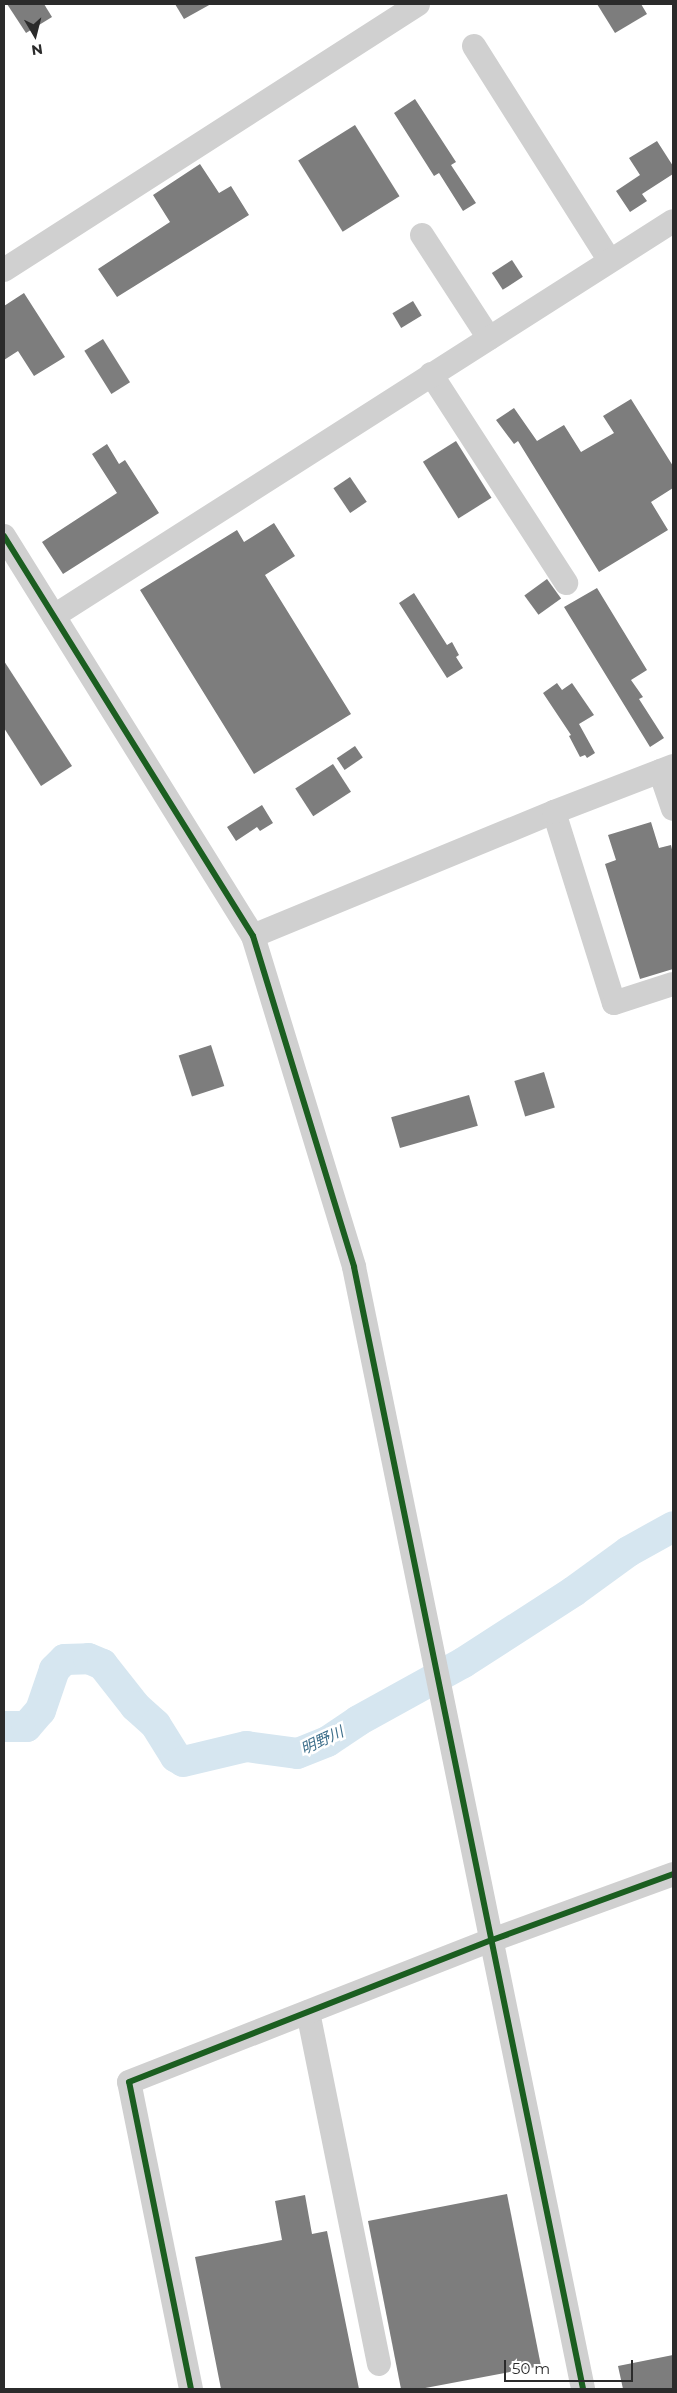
<!DOCTYPE html>
<html>
<head>
<meta charset="utf-8">
<style>
	body { margin:0 }
	#map { position:relative; width:677px; height:2393px; overflow:hidden; background:#fff; font-family:Montserrat,"Noto Sans JP",sans-serif }
	div>[style] { position:absolute }
	.river>* { height:31px; margin:-15.5px; padding:0 15.5px; transform-origin:15.5px; border-radius:15.5px; background:#d6e6f0 }
	.building>* { inset:0; background:#7d7d7d; transform-origin:0 0 }
	.minor>* { height:24px; margin:-12px; padding:0 12px; transform-origin:12px; border-radius:12px; background:#d0d0d0 }
	.cycleway>* { height:6px; margin:-3px; padding:0 3px; transform-origin:3px; border-radius:3px; background:#1b5e20 }
	span { translate:-50% -50%; white-space:nowrap; text-align:center; line-height:1.15; -webkit-text-stroke:5px #fff; paint-order:stroke }
	.water-label { font-size:15px; color:#3d6e8a; font-style:italic }
	.frame { position:absolute; inset:0; border:5px solid #2b2b2b; pointer-events:none }
	.north { position:absolute; left:10px; top:10px; width:50px; height:50px; -webkit-text-stroke:4px #fff; paint-order:stroke; rotate:172deg; font-size:14px; font-weight:700; line-height:20px; text-align:center; color:#2b2b2b }
	.north::after { content:''; display:block; margin:auto; width:18px; height:22px; background:#2b2b2b; clip-path:polygon(50% 0,100% 100%,50% 72%,0 100%) }
	.scale { position:absolute; left:504px; top:2360px; width:129px; height:22px; box-sizing:border-box; border:2px solid #2b2b2b; border-top:0; padding-left:6px; font-size:15px; line-height:18px; white-space:nowrap; color:#2b2b2b; -webkit-text-stroke:4px #fff; paint-order:stroke }
</style>
</head>
<body>
<div id="map">
	<div class="river">
		<i style="left:4px;top:1726px;width:22px"></i>
		<i style="left:26px;top:1726px;width:21px;rotate:-49deg"></i>
		<i style="left:40px;top:1710px;width:43px;rotate:-71.1deg"></i>
		<i style="left:54px;top:1669px;width:14px;rotate:-45deg"></i>
		<i style="left:64px;top:1659px;width:24px;rotate:-2deg"></i>
		<i style="left:88px;top:1658px;width:15px;rotate:23deg"></i>
		<i style="left:102px;top:1664px;width:53px;rotate:51.8deg"></i>
		<i style="left:135px;top:1706px;width:27px;rotate:42deg"></i>
		<i style="left:155px;top:1724px;width:38px;rotate:58deg"></i>
		<i style="left:175px;top:1756px;width:9px;rotate:32deg"></i>
		<i style="left:183px;top:1761px;width:65px;rotate:-13.4deg"></i>
		<i style="left:246px;top:1746px;width:51px;rotate:7.8deg"></i>
		<i style="left:297px;top:1753px;width:32px;rotate:-22deg"></i>
		<i style="left:327px;top:1741px;width:37px;rotate:-34deg"></i>
		<i style="left:358px;top:1720px;width:120px;rotate:-28.9deg"></i>
		<i style="left:463px;top:1662px;width:131px;rotate:-32.8deg"></i>
		<i style="left:573px;top:1591px;width:68px;rotate:-36deg"></i>
		<i style="left:628px;top:1551px;width:51px;rotate:-29.1deg"></i>
	</div>
	<div class="building">
		<i style="clip-path:polygon(7px 4px,44px 4px,52px 17px,26px 33px)"></i>
		<i style="clip-path:polygon(175px 4px,211px 4px,184px 19px)"></i>
		<i style="clip-path:polygon(597px 4px,641px 4px,647px 14px,615px 33px)"></i>
		<i style="clip-path:polygon(415px 99px,456px 162px,451px 165px,476px 203px,463px 211px,439px 173px,434px 176px,394px 113px)"></i>
		<i style="left:355px;top:125px;width:84px;height:67px;rotate:58deg"></i>
		<i style="clip-path:polygon(657px 141px,673px 166px,673px 174px,642px 194px,647px 201px,630px 212px,616px 191px,640px 175px,629px 158px)"></i>
		<i style="clip-path:polygon(200px 164px,219px 193px,231px 186px,249px 215px,117px 297px,98px 269px,170px 222px,153px 195px)"></i>
		<i style="left:512px;top:260px;width:20px;height:24px;rotate:57deg"></i>
		<i style="clip-path:polygon(24px 293px,65px 357px,34px 376px,18px 351px,4px 360px,4px 306px)"></i>
		<i style="left:413px;top:301px;width:17px;height:24px;rotate:59deg"></i>
		<i style="left:103px;top:339px;width:51px;height:22px;rotate:58deg"></i>
		<i style="clip-path:polygon(631px 399px,673px 466px,673px 488px,651px 502px,668px 530px,599px 572px,518px 441px,514px 444px,496px 420px,514px 408px,537px 441px,564px 425px,581px 452px,614px 433px,603px 416px)"></i>
		<i style="left:456px;top:441px;width:67px;height:39px;rotate:58deg"></i>
		<i style="clip-path:polygon(107px 444px,119px 464px,125px 460px,159px 513px,63px 574px,42px 542px,117px 493px,92px 454px)"></i>
		<i style="left:350px;top:477px;width:30px;height:20px;rotate:56deg"></i>
		<i style="clip-path:polygon(274px 523px,295px 556px,265px 575px,351px 714px,254px 774px,140px 590px,237px 530px,244px 542px)"></i>
		<i style="left:547px;top:579px;width:24px;height:28px;rotate:54deg"></i>
		<i style="clip-path:polygon(597px 588px,647px 670px,631px 680px,643px 697px,639px 699px,664px 738px,650px 747px,564px 607px)"></i>
		<i style="clip-path:polygon(414px 593px,447px 645px,452px 642px,459px 655px,456px 657px,463px 668px,447px 678px,399px 603px)"></i>
		<i style="clip-path:polygon(4px 661px,72px 766px,41px 786px,4px 728px)"></i>
		<i style="clip-path:polygon(557px 683px,562px 690px,572px 683px,594px 715px,579px 724px,595px 753px,587px 758px,585px 755px,580px 757px,569px 736px,571px 735px,543px 693px)"></i>
		<i style="left:355px;top:746px;width:14px;height:22px;rotate:56deg"></i>
		<i style="left:333px;top:764px;width:33px;height:45px;rotate:57deg"></i>
		<i style="clip-path:polygon(262px 805px,273px 823px,260px 831px,257px 827px,236px 841px,227px 827px)"></i>
		<i style="clip-path:polygon(651px 822px,659px 848px,671px 845px,673px 854px,673px 969px,640px 979px,605px 864px,616px 860px,608px 835px)"></i>
		<i style="left:211px;top:1045px;width:43px;height:34px;rotate:72deg"></i>
		<i style="left:544px;top:1072px;width:37px;height:31px;rotate:73deg"></i>
		<i style="left:469px;top:1095px;width:32px;height:81px;rotate:74deg"></i>
		<i style="clip-path:polygon(507px 2194px,541px 2366px,420px 2389px,401px 2389px,368px 2221px)"></i>
		<i style="clip-path:polygon(305px 2195px,312px 2234px,327px 2231px,359px 2389px,221px 2389px,195px 2257px,282px 2240px,275px 2201px)"></i>
		<i style="clip-path:polygon(673px 2355px,673px 2389px,623px 2389px,618px 2366px)"></i>
	</div>
	<div class="minor">
		<i style="left:474px;top:46px;width:254px;rotate:57.7deg"></i>
		<i style="left:422px;top:235px;width:123px;rotate:57deg"></i>
		<i style="left:4px;top:270px;width:492px;rotate:-32.7deg"></i>
		<i style="left:431px;top:374px;width:249px;rotate:57.1deg"></i>
		<i style="left:4px;top:536px;width:471px;rotate:58.1deg"></i>
		<i style="left:253px;top:936px;width:346px;rotate:73deg"></i>
		<i style="left:354px;top:1267px;width:1145px;rotate:78.46deg"></i>
		<i style="left:54px;top:616px;width:734px;rotate:-32.54deg"></i>
		<i style="left:660px;top:771px;width:40px;rotate:71.1deg"></i>
		<i style="left:554px;top:812px;width:200px;rotate:72.6deg"></i>
		<i style="left:614px;top:1003px;width:62px;rotate:-17.9deg"></i>
		<i style="left:253px;top:936px;width:326px;rotate:-22.4deg"></i>
		<i style="left:554px;top:812px;width:128px;rotate:-21.1deg"></i>
		<i style="left:308px;top:2012px;width:359px;rotate:78.6deg"></i>
		<i style="left:191px;top:2389px;width:313px;rotate:-101.4deg"></i>
		<i style="left:129px;top:2082px;width:390px;rotate:-21.4deg"></i>
		<i style="left:492px;top:1940px;width:193px;rotate:-20deg"></i>
	</div>
	<div class="cycleway">
		<i style="left:4px;top:536px;width:471px;rotate:58.1deg"></i>
		<i style="left:253px;top:936px;width:346px;rotate:73deg"></i>
		<i style="left:354px;top:1267px;width:1145px;rotate:78.46deg"></i>
		<i style="left:191px;top:2389px;width:313px;rotate:-101.4deg"></i>
		<i style="left:129px;top:2082px;width:390px;rotate:-21.4deg"></i>
		<i style="left:492px;top:1940px;width:193px;rotate:-20deg"></i>
	</div>
	<div class="water-label">
		<span style="left:322px;top:1740px;rotate:-25deg">明野川</span>
	</div>
	<div class="frame"></div>
	<div class="north">N</div>
	<div class="scale">50 m</div>
</div>
</body>
</html>
